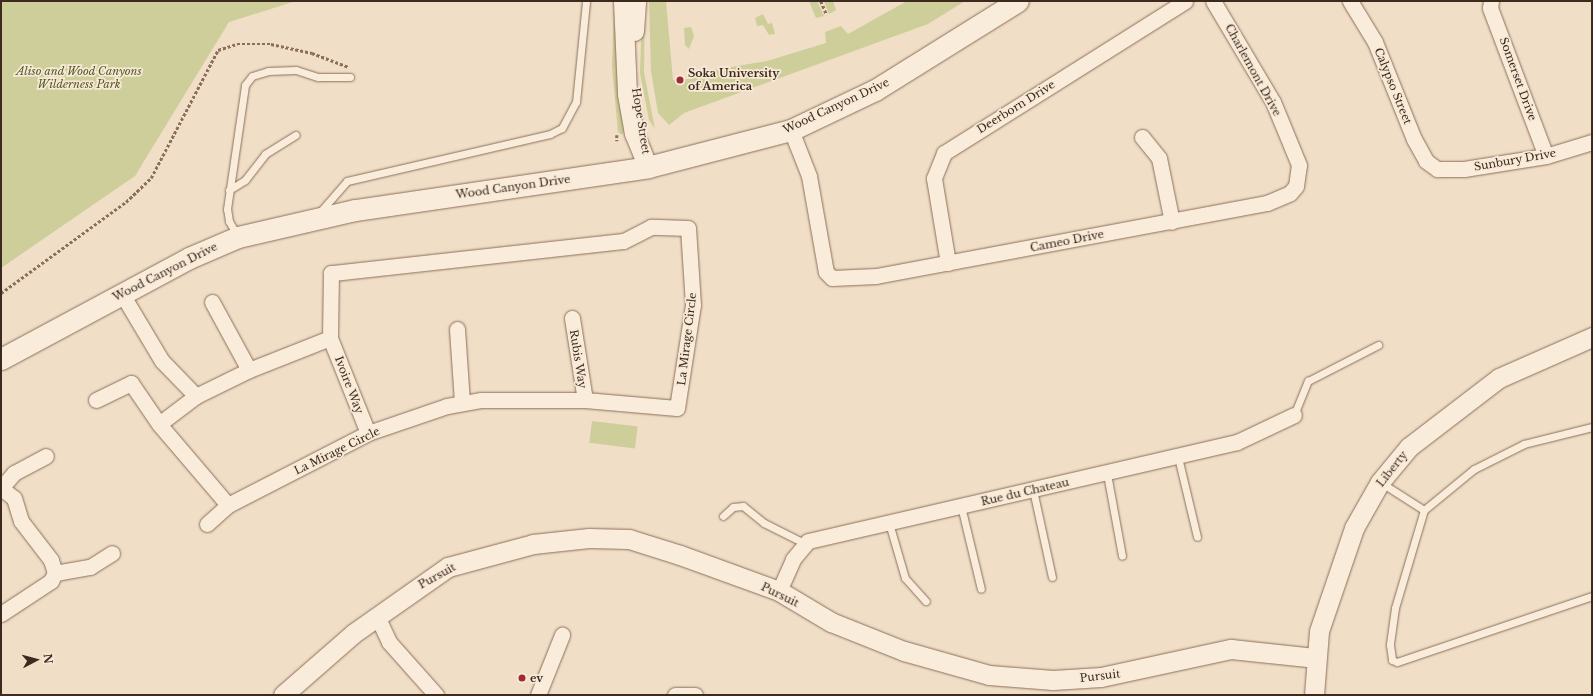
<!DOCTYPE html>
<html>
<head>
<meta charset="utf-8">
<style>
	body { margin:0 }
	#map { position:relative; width:1593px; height:696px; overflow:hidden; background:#f0dec6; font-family:"Libre Baskerville",serif }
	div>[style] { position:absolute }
	.green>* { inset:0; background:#cece9a; transform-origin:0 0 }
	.path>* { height:2.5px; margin-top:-1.25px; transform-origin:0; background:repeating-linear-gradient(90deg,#8c6f5b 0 3px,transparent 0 5px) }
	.roads { filter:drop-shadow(0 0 1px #8c6f5b) drop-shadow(0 0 1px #8c6f5b) }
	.service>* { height:7px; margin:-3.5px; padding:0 3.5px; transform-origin:3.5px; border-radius:3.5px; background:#faecda }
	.minor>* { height:15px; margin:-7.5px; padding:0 7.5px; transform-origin:7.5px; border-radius:7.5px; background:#faecda }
	.tertiary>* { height:19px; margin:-9.5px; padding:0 9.5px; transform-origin:9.5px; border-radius:9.5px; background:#faecda }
	.secondary>* { height:21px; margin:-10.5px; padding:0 10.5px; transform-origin:10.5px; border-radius:10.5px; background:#faecda }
	.dots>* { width:11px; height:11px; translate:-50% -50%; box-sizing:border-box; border:2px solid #f7e9d6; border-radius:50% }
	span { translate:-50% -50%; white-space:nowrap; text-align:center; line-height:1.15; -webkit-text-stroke:3.5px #f7e9d6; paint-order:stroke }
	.street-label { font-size:11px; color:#3c2a1f }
	.park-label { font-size:11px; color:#525925; font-style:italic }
	.poi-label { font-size:11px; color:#3c2a1f; font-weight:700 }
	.left { translate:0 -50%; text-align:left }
	.frame { position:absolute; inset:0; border:2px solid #3c2a1f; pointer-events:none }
	.north { position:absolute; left:16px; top:640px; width:40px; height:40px; -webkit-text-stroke:3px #f7e9d6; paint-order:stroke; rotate:84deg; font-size:11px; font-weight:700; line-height:16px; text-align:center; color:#3c2a1f }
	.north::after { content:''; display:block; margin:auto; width:14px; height:18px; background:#3c2a1f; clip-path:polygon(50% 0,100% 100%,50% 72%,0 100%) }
</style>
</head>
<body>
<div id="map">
	<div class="green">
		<i style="clip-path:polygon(1px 1px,296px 1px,229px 22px,135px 176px,1px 268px)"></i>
		<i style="clip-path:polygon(614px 1px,624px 131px,622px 135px,618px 132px,612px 67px)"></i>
		<i style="clip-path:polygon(649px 1px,666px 1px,673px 80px,688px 79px,689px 74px,767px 61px,826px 43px,825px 32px,841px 26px,848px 34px,907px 1px,965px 1px,928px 24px,684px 113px,669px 125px,658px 113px,651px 71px)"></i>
		<i style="clip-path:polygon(809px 1px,817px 1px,824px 16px,816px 18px)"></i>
		<i style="clip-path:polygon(824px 1px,833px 1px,836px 10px,829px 14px)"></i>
		<i style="clip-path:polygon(642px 9px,645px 9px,644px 72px,655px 129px,649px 120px,640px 73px)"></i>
		<i style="clip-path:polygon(763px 14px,768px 24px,772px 23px,775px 34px,769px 35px,763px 25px,757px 26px,755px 18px)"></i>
		<i style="clip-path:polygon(691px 27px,694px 36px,689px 49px,685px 45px,684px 28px)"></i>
		<i style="left:592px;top:421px;width:46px;height:22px;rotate:7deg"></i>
	</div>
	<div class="path">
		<i style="left:821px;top:1px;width:15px;rotate:67deg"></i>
		<i style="left:617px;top:135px;width:6px;rotate:90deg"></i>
		<i style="left:1px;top:293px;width:155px;rotate:-36.1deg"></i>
		<i style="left:126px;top:202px;width:35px;rotate:-44deg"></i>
		<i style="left:151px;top:178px;width:144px;rotate:-62.4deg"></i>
		<i style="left:218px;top:50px;width:20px;rotate:-18deg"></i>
		<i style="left:237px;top:44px;width:34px"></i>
		<i style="left:271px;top:44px;width:42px;rotate:12.4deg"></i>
		<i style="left:312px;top:53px;width:39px;rotate:21deg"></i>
	</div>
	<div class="roads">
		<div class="service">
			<i style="left:229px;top:190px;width:19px;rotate:-32deg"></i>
			<i style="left:245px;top:180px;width:33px;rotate:-52deg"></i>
			<i style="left:265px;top:154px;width:36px;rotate:-32deg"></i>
			<i style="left:320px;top:212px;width:41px;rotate:-48.9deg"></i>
			<i style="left:347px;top:181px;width:208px;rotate:-13deg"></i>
			<i style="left:550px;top:134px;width:13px;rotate:-27deg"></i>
			<i style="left:562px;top:128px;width:30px;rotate:-62deg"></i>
			<i style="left:576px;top:102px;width:101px;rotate:-84.3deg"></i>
			<i style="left:237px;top:235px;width:16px;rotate:-120deg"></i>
			<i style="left:229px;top:221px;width:12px;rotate:-99deg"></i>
			<i style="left:227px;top:209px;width:125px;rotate:-81.7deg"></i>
			<i style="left:245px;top:85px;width:11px;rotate:-52deg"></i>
			<i style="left:252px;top:76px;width:17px;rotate:-17deg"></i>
			<i style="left:268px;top:71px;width:28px;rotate:-2deg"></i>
			<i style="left:296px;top:70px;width:23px;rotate:18deg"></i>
			<i style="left:318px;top:77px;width:32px"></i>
			<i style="left:1294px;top:415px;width:37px;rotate:-68deg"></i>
			<i style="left:1308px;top:381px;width:79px;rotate:-27.2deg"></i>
			<i style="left:1592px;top:427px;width:70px;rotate:166deg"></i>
			<i style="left:1524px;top:444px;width:56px;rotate:153.4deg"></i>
			<i style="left:1474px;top:469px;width:65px;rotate:140.6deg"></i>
			<i style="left:1424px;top:510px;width:102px;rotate:106.5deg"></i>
			<i style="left:1395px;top:608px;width:37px;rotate:98deg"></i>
			<i style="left:1390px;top:645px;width:15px;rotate:82deg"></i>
			<i style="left:1392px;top:660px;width:5px;rotate:22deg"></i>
			<i style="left:1397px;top:662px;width:206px;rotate:-18.7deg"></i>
			<i style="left:1178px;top:457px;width:82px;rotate:76.6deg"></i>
			<i style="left:1107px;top:474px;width:83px;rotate:79.6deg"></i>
			<i style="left:1380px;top:482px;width:52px;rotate:32.5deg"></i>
			<i style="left:1033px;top:490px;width:89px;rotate:77.7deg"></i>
			<i style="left:961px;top:506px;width:85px;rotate:76.5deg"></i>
			<i style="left:723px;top:516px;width:13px;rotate:-42deg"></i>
			<i style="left:733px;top:507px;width:10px;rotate:-6deg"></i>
			<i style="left:743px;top:506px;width:27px;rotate:39deg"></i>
			<i style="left:764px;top:523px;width:45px;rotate:26.6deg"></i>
			<i style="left:889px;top:523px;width:57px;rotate:73.8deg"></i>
			<i style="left:905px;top:578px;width:31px;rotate:48deg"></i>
		</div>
		<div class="minor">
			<i style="left:1350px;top:1px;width:48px;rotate:58.6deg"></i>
			<i style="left:1375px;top:42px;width:105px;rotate:68.1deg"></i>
			<i style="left:1414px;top:139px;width:25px;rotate:61deg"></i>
			<i style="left:1426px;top:161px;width:14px;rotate:36deg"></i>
			<i style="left:1437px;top:169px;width:27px"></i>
			<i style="left:1464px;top:169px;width:83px;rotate:-9deg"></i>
			<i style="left:1546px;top:156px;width:48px;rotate:-16.9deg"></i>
			<i style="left:1491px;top:1px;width:7px;rotate:98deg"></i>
			<i style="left:1490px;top:8px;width:158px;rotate:69.3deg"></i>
			<i style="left:791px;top:130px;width:49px;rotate:68.6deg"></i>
			<i style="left:809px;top:176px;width:97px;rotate:80deg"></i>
			<i style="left:826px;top:272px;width:8px;rotate:45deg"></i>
			<i style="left:832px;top:278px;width:44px;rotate:-2.6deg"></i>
			<i style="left:876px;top:276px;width:398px;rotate:-10.6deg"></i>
			<i style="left:1267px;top:203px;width:25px;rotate:-23deg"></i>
			<i style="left:1290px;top:193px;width:9px;rotate:-49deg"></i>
			<i style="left:1296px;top:186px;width:21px;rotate:-82deg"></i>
			<i style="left:1299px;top:165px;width:68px;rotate:-112.4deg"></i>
			<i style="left:1273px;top:102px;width:117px;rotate:-120.7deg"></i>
			<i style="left:1142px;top:137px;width:27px;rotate:51deg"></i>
			<i style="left:1159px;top:158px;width:65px;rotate:78.5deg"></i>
			<i style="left:948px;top:263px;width:86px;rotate:-99.4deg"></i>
			<i style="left:934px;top:178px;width:27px;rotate:-68deg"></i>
			<i style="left:944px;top:153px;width:285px;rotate:-32.2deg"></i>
			<i style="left:122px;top:294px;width:78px;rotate:59.2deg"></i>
			<i style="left:162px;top:361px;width:49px;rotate:45.8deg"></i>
			<i style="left:212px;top:302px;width:77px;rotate:61.4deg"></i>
			<i style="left:572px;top:318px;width:83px;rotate:81deg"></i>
			<i style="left:457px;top:329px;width:73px;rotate:86.1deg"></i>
			<i style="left:96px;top:400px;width:39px;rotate:-26deg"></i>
			<i style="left:131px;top:383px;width:50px;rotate:55.7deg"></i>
			<i style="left:1px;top:488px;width:16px;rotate:38deg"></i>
			<i style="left:14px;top:498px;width:24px;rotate:73deg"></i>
			<i style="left:21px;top:521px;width:49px;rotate:52.4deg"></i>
			<i style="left:51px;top:560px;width:14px;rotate:73deg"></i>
			<i style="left:55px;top:573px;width:9px;rotate:117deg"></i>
			<i style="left:51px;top:581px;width:60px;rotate:146.6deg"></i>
			<i style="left:1px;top:488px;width:20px;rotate:-49deg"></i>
			<i style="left:14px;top:473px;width:36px;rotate:-28deg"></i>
			<i style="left:228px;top:505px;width:106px;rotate:-130.4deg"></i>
			<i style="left:159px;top:424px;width:46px;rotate:-37.1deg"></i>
			<i style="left:196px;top:396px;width:59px;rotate:-26.1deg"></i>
			<i style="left:249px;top:370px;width:87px;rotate:-21.6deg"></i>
			<i style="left:207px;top:524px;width:28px;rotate:-42deg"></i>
			<i style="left:228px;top:505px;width:157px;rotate:-27.2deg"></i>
			<i style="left:368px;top:433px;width:83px;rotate:-18.9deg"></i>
			<i style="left:447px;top:406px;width:35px;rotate:-10deg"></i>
			<i style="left:481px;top:400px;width:104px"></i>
			<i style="left:585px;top:400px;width:92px;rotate:5deg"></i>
			<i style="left:677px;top:408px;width:104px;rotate:-81.2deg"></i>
			<i style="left:693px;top:305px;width:77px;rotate:-93.7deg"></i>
			<i style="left:688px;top:228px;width:37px;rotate:-178deg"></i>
			<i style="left:651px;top:227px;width:31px;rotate:153deg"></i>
			<i style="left:623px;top:241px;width:294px;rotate:173.7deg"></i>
			<i style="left:331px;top:273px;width:65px;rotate:90.9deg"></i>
			<i style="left:330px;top:338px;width:102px;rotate:68.2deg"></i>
			<i style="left:55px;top:573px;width:36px;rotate:-10deg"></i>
			<i style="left:90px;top:567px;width:26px;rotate:-32deg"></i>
			<i style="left:779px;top:591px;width:35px;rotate:-66deg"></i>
			<i style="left:793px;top:559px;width:23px;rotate:-50deg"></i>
			<i style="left:808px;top:541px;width:440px;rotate:-13deg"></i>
			<i style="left:1237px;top:442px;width:63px;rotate:-25.3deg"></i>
			<i style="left:377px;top:616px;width:29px;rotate:65deg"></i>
			<i style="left:389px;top:642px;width:71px;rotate:48.4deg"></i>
			<i style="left:538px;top:695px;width:65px;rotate:-68.2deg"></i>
			<i style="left:675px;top:695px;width:20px"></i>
		</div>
		<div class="tertiary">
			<i style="left:623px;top:1px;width:93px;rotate:87.5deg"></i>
			<i style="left:627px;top:94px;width:40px;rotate:80deg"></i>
			<i style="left:634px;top:133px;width:37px;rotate:68deg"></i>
			<i style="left:634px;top:31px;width:30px;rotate:-86deg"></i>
			<i style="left:283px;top:695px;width:94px;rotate:-41.1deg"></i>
			<i style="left:354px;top:633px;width:115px;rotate:-35.1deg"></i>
			<i style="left:448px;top:567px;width:88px;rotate:-15.1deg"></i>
			<i style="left:533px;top:544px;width:56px;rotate:-6.1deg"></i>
			<i style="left:589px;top:538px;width:40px;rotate:1.4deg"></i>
			<i style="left:629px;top:539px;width:53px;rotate:17.4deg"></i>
			<i style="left:680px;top:555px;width:105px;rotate:20deg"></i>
			<i style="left:779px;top:591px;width:61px;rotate:30.8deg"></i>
			<i style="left:831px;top:622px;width:79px;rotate:21.7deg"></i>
			<i style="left:904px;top:651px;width:88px;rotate:15.8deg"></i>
			<i style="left:989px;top:675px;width:64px;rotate:4.5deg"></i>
			<i style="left:1053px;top:680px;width:48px;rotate:-3.6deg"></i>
			<i style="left:1101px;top:677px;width:133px;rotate:-12.2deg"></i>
			<i style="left:1231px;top:649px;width:84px;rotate:6.1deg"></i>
			<i style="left:1314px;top:695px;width:64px;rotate:-85.5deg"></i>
			<i style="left:1319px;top:631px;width:109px;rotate:-71.2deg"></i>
			<i style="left:1354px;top:528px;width:53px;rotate:-60.5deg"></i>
			<i style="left:1380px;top:482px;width:45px;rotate:-50.4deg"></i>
			<i style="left:1409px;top:447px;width:113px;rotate:-37.5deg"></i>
			<i style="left:1499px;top:378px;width:102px;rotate:-23.8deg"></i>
		</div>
		<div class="secondary">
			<i style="left:1px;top:359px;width:213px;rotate:-28.2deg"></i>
			<i style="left:189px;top:258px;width:53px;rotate:-23.2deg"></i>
			<i style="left:238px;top:237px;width:120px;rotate:-13deg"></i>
			<i style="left:355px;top:210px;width:296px;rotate:-8.3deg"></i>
			<i style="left:648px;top:167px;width:148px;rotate:-14.5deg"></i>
			<i style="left:791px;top:130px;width:93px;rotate:-25.5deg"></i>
			<i style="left:875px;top:90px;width:168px;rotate:-31.9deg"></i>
		</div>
	</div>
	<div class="dots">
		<i style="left:680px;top:80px;background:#9d2939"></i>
		<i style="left:522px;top:678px;background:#9d2939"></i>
	</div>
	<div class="street-label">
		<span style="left:1253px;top:70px;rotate:61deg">Charlemont Drive</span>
		<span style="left:1518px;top:79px;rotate:70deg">Somerset Drive</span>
		<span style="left:1393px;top:86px;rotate:68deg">Calypso Street</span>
		<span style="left:836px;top:106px;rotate:-25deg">Wood Canyon Drive</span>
		<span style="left:1016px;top:107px;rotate:-32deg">Deerborn Drive</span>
		<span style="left:641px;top:121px;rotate:81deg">Hope Street</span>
		<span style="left:1515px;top:160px;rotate:-10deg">Sunbury Drive</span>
		<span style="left:513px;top:187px;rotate:-8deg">Wood Canyon Drive</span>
		<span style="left:1067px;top:241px;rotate:-11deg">Cameo Drive</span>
		<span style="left:165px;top:272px;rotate:-27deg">Wood Canyon Drive</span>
		<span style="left:687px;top:339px;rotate:-83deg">La Mirage Circle</span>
		<span style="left:578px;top:359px;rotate:81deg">Rubis Way</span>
		<span style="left:349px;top:385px;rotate:69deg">Ivoire Way</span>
		<span style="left:337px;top:451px;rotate:-26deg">La Mirage Circle</span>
		<span style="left:1392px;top:469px;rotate:-52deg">Liberty</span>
		<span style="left:1025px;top:492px;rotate:-13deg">Rue du Chateau</span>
		<span style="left:437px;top:576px;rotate:-29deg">Pursuit</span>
		<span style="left:780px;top:595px;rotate:26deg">Pursuit</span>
		<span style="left:1100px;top:676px;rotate:-7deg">Pursuit</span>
	</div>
	<div class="park-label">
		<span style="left:79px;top:78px">Aliso and Wood Canyons<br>Wilderness Park</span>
	</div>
	<div class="poi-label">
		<span class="left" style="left:688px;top:80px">Soka University<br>of America</span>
		<span class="left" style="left:530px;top:678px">ev</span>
	</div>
	<div class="frame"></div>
	<div class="north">N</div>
</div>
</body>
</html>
